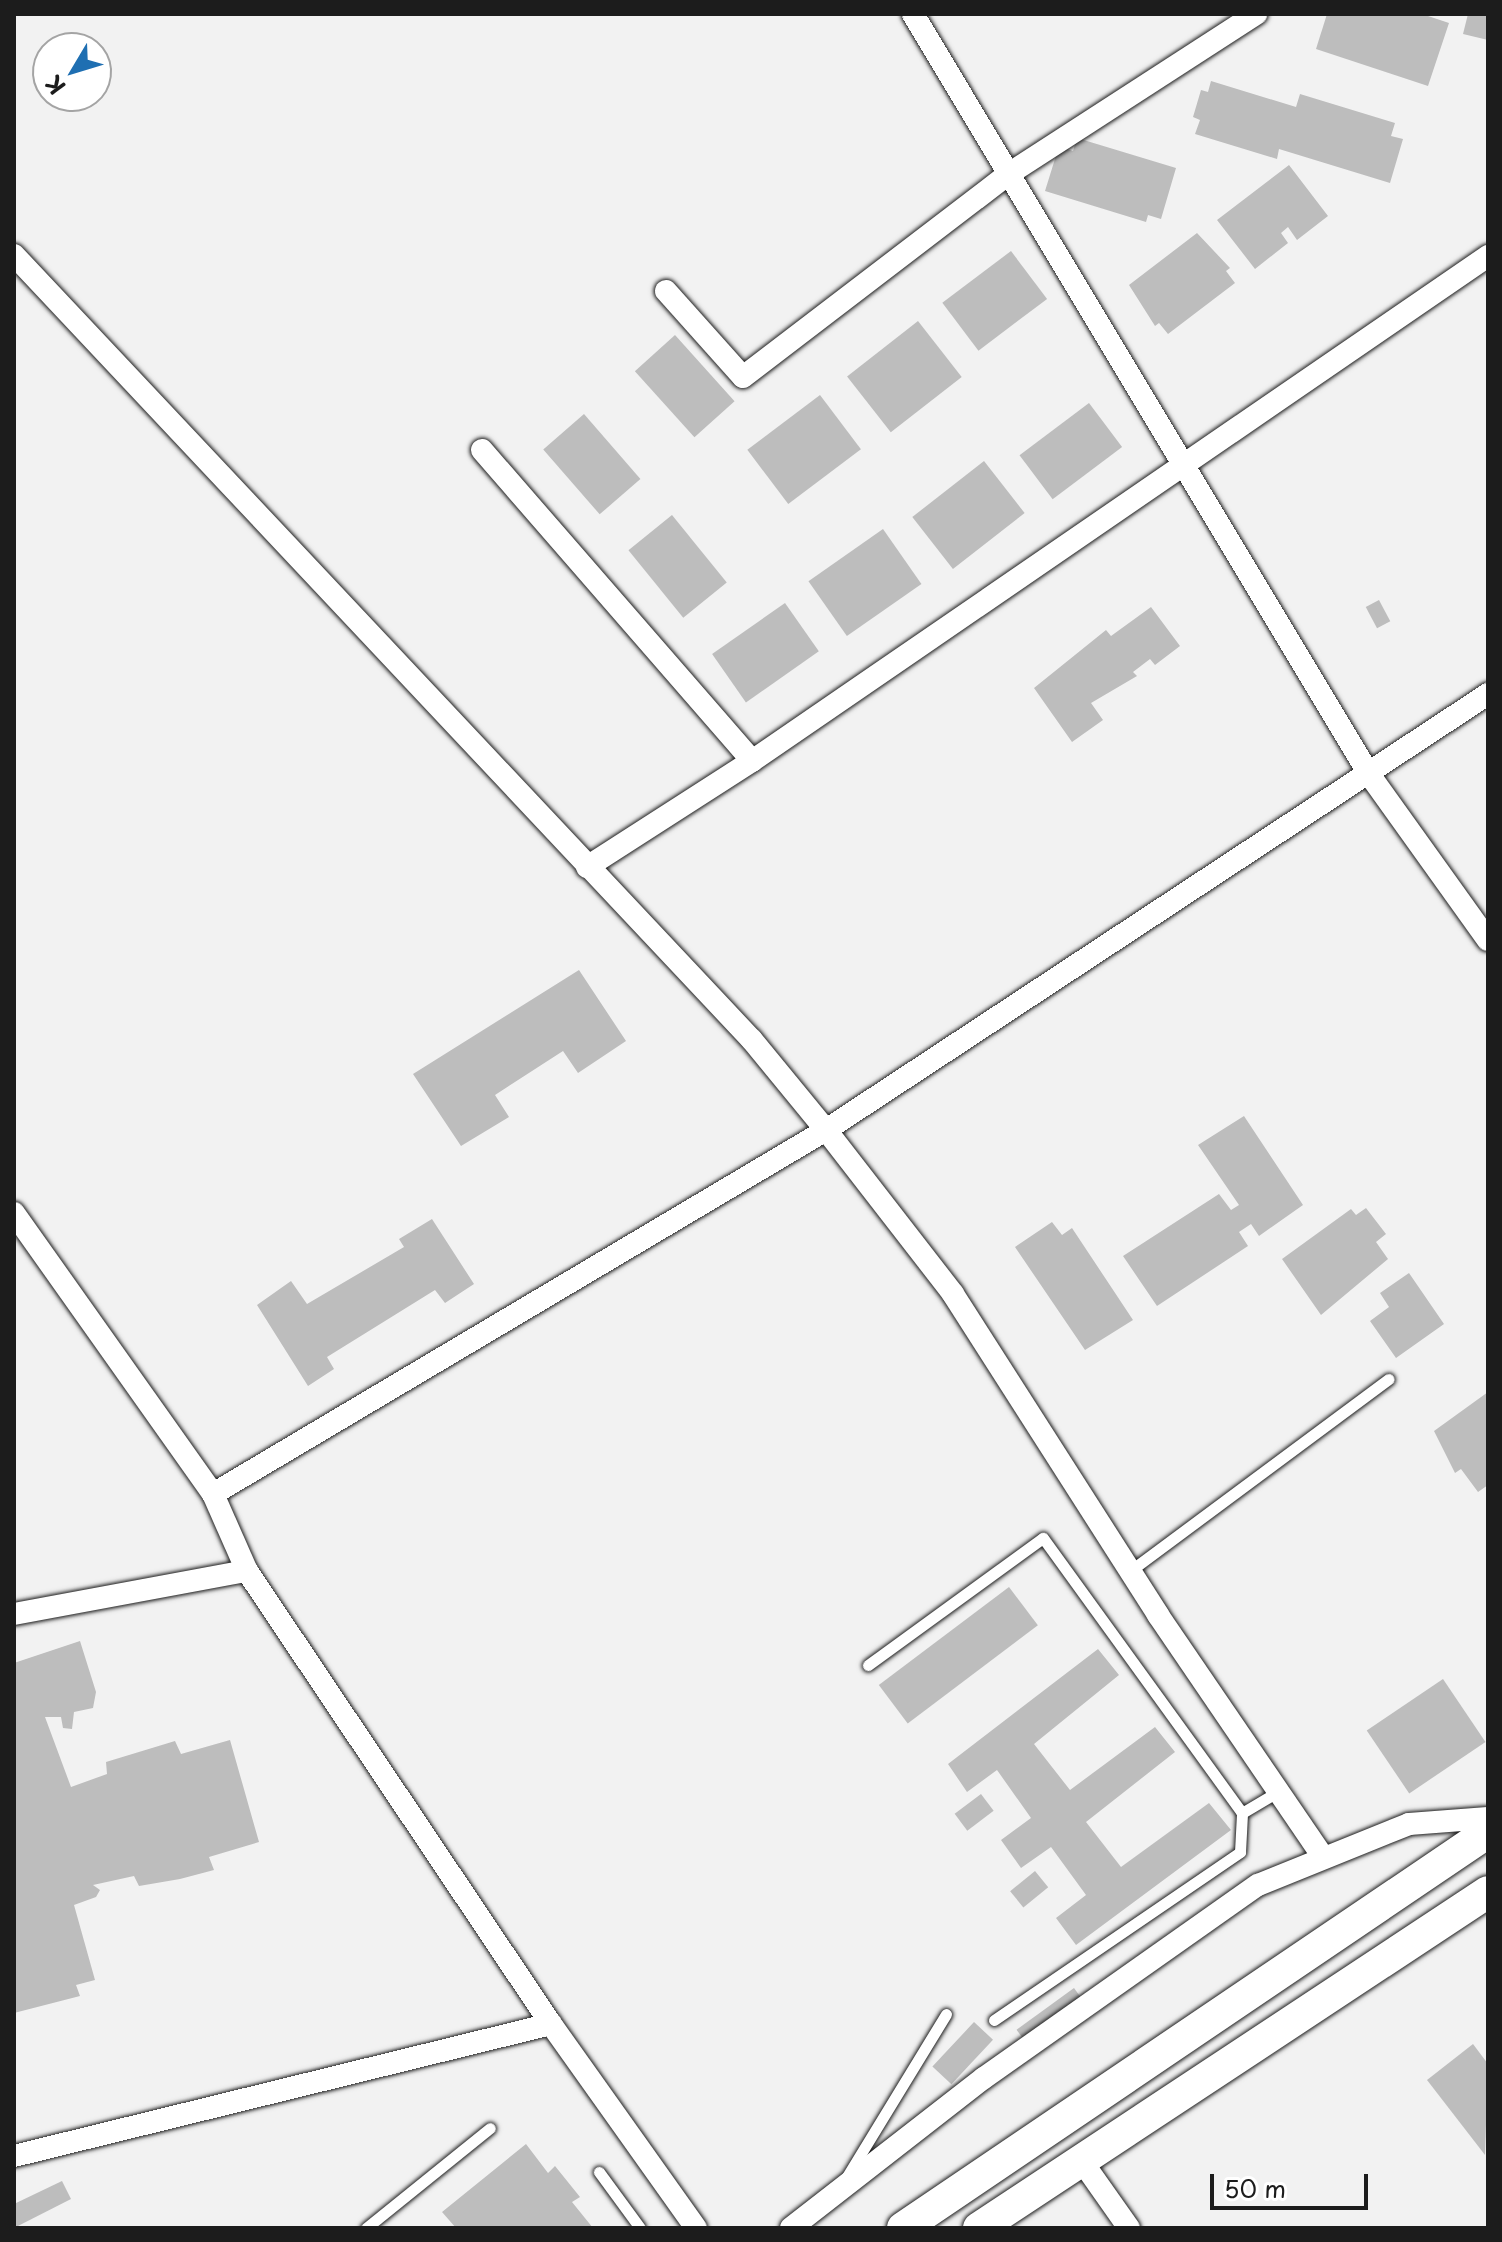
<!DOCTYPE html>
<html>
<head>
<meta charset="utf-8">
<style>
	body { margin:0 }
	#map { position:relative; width:1502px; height:2242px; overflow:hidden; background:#f2f2f2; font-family:"Playpen Sans",sans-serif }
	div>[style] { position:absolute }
	.building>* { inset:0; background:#bdbdbd; transform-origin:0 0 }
	.roads { filter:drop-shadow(0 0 2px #1c1c1c) drop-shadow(0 0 2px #1c1c1c) }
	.lane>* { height:11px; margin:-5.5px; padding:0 5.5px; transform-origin:5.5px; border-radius:5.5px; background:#fff }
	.street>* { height:22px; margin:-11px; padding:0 11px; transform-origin:11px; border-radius:11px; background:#fff }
	.secondary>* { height:32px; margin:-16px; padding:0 16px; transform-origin:16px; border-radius:16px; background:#fff }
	span { translate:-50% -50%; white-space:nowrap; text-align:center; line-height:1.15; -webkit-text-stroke:6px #fff; paint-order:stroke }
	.frame { position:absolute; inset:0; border:16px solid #1c1c1c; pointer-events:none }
	.north { position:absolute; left:32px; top:32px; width:80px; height:80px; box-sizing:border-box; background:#fff; border:2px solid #a4a4a4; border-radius:50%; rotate:232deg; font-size:22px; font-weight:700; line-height:32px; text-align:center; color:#1c1c1c }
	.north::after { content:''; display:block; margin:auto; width:28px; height:36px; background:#1f6fb2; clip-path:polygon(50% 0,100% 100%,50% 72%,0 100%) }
	.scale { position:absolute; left:1210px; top:2174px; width:158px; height:36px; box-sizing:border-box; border:4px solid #1c1c1c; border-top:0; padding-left:10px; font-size:24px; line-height:28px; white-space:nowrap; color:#1c1c1c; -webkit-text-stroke:6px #fff; paint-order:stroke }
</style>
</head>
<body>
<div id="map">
	<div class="building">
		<i style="clip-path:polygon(1327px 14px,1422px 14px,1449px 23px,1428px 86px,1316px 49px)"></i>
		<i style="clip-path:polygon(1468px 14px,1488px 14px,1488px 40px,1463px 34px)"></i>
		<i style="clip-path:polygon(1211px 81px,1296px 107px,1300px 94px,1395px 123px,1391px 136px,1403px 139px,1390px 183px,1279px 149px,1277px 159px,1195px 134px,1200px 120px,1193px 117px,1201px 90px,1208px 92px)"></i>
		<i style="clip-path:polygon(1077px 138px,1176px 168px,1161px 219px,1148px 215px,1146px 222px,1045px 191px,1059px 146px,1073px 151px)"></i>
		<i style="clip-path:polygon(1289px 165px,1328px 216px,1297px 240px,1288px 227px,1281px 233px,1288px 243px,1255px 269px,1217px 220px)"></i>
		<i style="clip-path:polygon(1197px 233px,1230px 268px,1226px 271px,1235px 283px,1168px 334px,1159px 323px,1155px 326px,1129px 285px)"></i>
		<i style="left:1011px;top:251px;width:60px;height:86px;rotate:53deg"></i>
		<i style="left:918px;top:321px;width:71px;height:90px;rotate:52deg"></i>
		<i style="left:675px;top:335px;width:89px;height:54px;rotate:48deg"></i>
		<i style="left:820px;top:395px;width:68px;height:91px;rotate:53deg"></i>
		<i style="left:1089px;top:403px;width:55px;height:87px;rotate:53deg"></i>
		<i style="left:584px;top:414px;width:86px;height:54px;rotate:49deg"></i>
		<i style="left:984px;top:461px;width:66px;height:91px;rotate:52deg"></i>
		<i style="left:672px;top:515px;width:87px;height:56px;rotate:51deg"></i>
		<i style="left:883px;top:529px;width:67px;height:91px;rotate:55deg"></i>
		<i style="left:1379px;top:600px;width:24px;height:15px;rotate:62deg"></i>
		<i style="left:785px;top:603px;width:59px;height:89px;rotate:55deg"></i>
		<i style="clip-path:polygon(1151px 607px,1180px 646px,1155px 665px,1150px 659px,1133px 672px,1137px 676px,1091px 703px,1103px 720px,1072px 742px,1034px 688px,1106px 630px,1111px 636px)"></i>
		<i style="clip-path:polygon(579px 970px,626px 1041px,578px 1073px,563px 1051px,495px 1095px,509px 1117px,461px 1146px,413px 1074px)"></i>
		<i style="clip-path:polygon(1244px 1116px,1303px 1205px,1259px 1236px,1251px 1224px,1239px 1232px,1248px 1246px,1157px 1306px,1123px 1256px,1219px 1194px,1231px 1210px,1239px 1205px,1198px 1145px)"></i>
		<i style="clip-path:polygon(1366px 1208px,1386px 1234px,1376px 1242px,1388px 1259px,1321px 1315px,1282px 1259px,1351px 1209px,1356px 1215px)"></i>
		<i style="clip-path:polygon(432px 1219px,474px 1284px,445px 1303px,435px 1290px,327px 1357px,334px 1369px,308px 1386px,257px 1305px,291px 1281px,307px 1304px,404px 1247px,399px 1239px)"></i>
		<i style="clip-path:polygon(1052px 1222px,1062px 1235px,1072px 1228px,1133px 1320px,1085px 1350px,1015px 1247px)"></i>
		<i style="clip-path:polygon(1409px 1273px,1444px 1324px,1396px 1358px,1370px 1321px,1389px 1307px,1380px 1293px)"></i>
		<i style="clip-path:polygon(1488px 1392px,1488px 1485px,1478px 1492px,1461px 1469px,1455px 1473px,1434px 1431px)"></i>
		<i style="left:1009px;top:1587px;width:48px;height:163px;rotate:53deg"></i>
		<i style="clip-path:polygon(80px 1641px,96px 1692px,93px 1708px,74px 1712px,72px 1729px,63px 1728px,61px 1717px,45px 1717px,71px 1787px,107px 1774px,106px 1762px,175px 1741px,181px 1754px,230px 1740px,259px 1842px,209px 1857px,214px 1870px,180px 1879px,139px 1886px,134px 1876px,93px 1885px,100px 1890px,96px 1897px,74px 1905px,95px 1980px,76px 1985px,80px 1996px,14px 2013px,14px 1663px)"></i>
		<i style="clip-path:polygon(1098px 1649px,1119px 1675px,1034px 1744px,1070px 1790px,1155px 1727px,1175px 1752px,1086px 1822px,1121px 1867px,1209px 1803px,1231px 1830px,1076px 1945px,1056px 1918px,1086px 1895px,1051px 1847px,1021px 1868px,1001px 1840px,1031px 1818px,997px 1770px,967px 1792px,948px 1764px)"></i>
		<i style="left:1443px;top:1679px;width:76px;height:92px;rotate:56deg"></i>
		<i style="left:981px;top:1794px;width:21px;height:33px;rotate:53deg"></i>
		<i style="left:1035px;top:1871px;width:21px;height:32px;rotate:51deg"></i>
		<i style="left:1074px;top:1988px;width:22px;height:71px;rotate:54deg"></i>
		<i style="left:974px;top:2022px;width:26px;height:61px;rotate:43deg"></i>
		<i style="clip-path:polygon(1473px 2044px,1488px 2064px,1485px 2155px,1427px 2080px)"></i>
		<i style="clip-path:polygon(526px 2144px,548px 2173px,555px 2166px,580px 2197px,572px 2202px,593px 2228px,456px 2228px,442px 2212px)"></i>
		<i style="clip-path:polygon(62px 2181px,71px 2199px,14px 2228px,14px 2204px)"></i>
	</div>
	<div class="roads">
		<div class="lane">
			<i style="left:1130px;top:1571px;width:322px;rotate:-36.6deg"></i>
			<i style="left:868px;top:1665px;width:216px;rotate:-36deg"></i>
			<i style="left:1043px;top:1538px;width:339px;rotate:54.1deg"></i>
			<i style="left:994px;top:2020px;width:298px;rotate:-34.3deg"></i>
			<i style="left:1240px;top:1852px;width:39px;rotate:-87deg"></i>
			<i style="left:1242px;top:1813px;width:43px;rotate:-30.7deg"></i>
			<i style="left:599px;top:2172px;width:69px;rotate:53.8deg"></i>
			<i style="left:846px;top:2178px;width:192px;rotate:-58.6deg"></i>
			<i style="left:366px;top:2228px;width:159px;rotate:-38.9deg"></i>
		</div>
		<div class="street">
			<i style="left:913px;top:14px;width:886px;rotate:59.04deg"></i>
			<i style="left:1369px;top:774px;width:204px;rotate:54.4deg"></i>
			<i style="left:14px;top:255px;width:1077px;rotate:46.77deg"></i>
			<i style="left:752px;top:1040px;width:117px;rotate:50.6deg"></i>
			<i style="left:826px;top:1130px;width:207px;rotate:52.2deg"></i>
			<i style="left:953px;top:1294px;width:381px;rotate:57.4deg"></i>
			<i style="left:1158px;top:1615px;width:291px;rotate:55.7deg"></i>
			<i style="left:666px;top:291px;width:115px;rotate:48.2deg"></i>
			<i style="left:743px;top:377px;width:332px;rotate:-37.4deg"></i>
			<i style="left:1007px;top:175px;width:297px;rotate:-32.9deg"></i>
			<i style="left:482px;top:450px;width:412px;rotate:49deg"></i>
			<i style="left:587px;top:867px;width:196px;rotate:-32.7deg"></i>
			<i style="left:752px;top:761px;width:893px;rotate:-34.46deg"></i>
			<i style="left:14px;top:1213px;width:344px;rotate:54.7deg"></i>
			<i style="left:213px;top:1494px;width:84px;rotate:66.2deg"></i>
			<i style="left:247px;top:1571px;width:546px;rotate:56.14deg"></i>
			<i style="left:551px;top:2024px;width:250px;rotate:54.6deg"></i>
			<i style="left:213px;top:1494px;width:713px;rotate:-30.7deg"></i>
			<i style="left:826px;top:1130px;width:793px;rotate:-33.37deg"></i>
			<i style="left:14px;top:1614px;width:237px;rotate:-10.5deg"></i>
			<i style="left:14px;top:2156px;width:553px;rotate:-13.81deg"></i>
			<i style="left:1081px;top:2160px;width:83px;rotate:54.8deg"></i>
			<i style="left:791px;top:2228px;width:244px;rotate:-37.9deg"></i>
			<i style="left:984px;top:2078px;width:335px;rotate:-35.2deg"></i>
			<i style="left:1258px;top:1885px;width:163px;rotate:-22deg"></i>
			<i style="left:1409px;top:1824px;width:79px;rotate:-4.3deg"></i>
		</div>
		<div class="secondary">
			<i style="left:903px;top:2228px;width:706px;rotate:-34.09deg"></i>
			<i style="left:979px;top:2228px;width:610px;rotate:-33.43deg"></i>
		</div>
	</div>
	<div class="frame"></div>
	<div class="north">K</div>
	<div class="scale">50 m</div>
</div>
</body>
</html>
